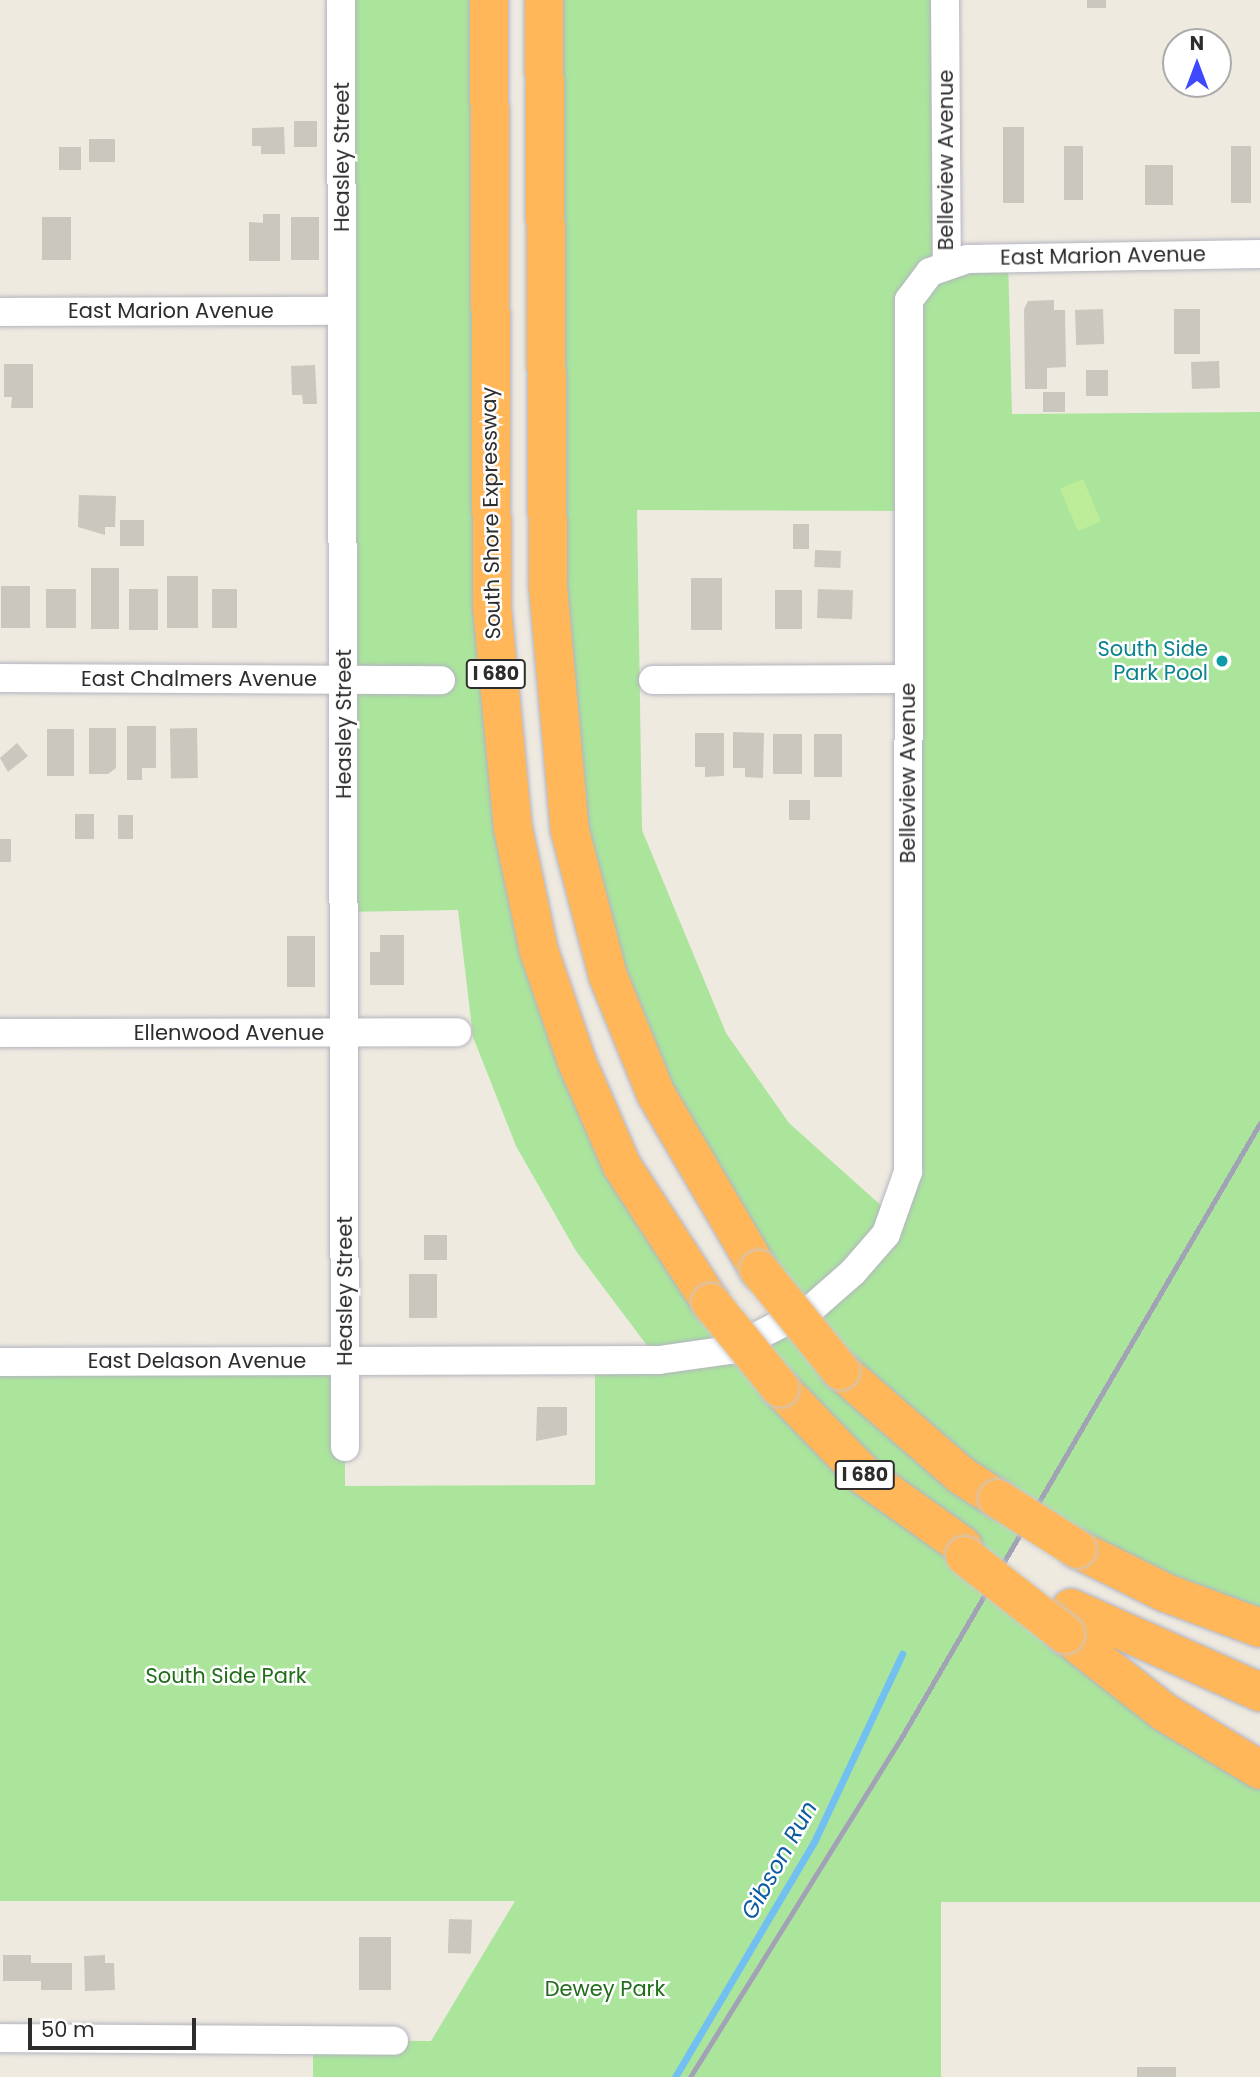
<!DOCTYPE html>
<html>
<head>
<meta charset="utf-8">
<style>
	body { margin:0 }
	#map { position:relative; width:1260px; height:2077px; overflow:hidden; background:#efeae0; font-family:Poppins,sans-serif }
	div>[style] { position:absolute }
	.green>* { inset:0; background:#abe59c }
	.pitch>* { inset:0; background:#bded98; transform-origin:0 0 }
	.stream>* { height:7px; margin:-3.5px; padding:0 3.5px; transform-origin:3.5px; border-radius:3.5px; background:#72bff1 }
	.building>* { inset:0; background:#cac7bf; transform-origin:0 0 }
	.roads { filter:drop-shadow(0 0 2px #b3b4c0) drop-shadow(0 0 2px #b3b4c0) }
	.minor>* { height:28px; margin:-14px; padding:0 14px; transform-origin:14px; border-radius:14px; background:#fff }
	.highway>* { height:38px; margin:-19px; padding:0 19px; transform-origin:19px; border-radius:19px; background:#ffb75a }
	.rail>* { height:5px; margin:-2.5px; padding:0 2.5px; transform-origin:2.5px; border-radius:2.5px; background:#a2a2b7 }
	.bridges { filter:drop-shadow(0 0 2px #c8c8c8) drop-shadow(0 0 2px #c8c8c8) }
	.highway-bridge>* { height:38px; margin:-19px; padding:0 19px; transform-origin:19px; border-radius:19px; background:#ffb75a }
	.dots>* { width:19px; height:19px; translate:-50% -50%; box-sizing:border-box; border:4px solid #fff; border-radius:50% }
	span { translate:-50% -50%; white-space:nowrap; text-align:center; line-height:1.15; -webkit-text-stroke:5px #fff; paint-order:stroke }
	.shield-label span { padding:2px 5px; background:#fff; border:2px solid; border-radius:5px; -webkit-text-stroke-width:0 }
	.shield-label { font-size:19px; color:#2d2d2d; font-weight:700 }
	.street-label { font-size:21px; color:#2d2d2d }
	.culture-label { font-size:21px; color:#0d838f }
	.right { translate:-100% -50%; text-align:right }
	.park-label { font-size:21px; color:#206d1a }
	.water-label { font-size:23px; color:#0b5ba3; font-style:italic }
	.north { position:absolute; left:1162px; top:28px; width:70px; height:70px; box-sizing:border-box; background:#fff; border:2px solid #ababab; border-radius:50%; rotate:0deg; font-size:19px; font-weight:700; line-height:28px; text-align:center; color:#2d2d2d }
	.north::after { content:''; display:block; margin:auto; width:24px; height:32px; background:#3e49fd; clip-path:polygon(50% 0,100% 100%,50% 72%,0 100%) }
	.scale { position:absolute; left:28px; top:2018px; width:168px; height:32px; box-sizing:border-box; border:4px solid #2d2d2d; border-top:0; padding-left:9px; font-size:21px; line-height:24px; white-space:nowrap; color:#2d2d2d; -webkit-text-stroke:5px #fff; paint-order:stroke }
</style>
</head>
<body>
<div id="map">
	<div class="green">
		<i style="clip-path:polygon(evenodd,341px 0,489px 0,498px 716px,577px 1062px,743px 1342px,796px 1315px,679px 1138px,570px 831px,544px 0,945px 0,947px 262px,1008px 257px,1012px 414px,1260px 412px,1260px 1628px,1029px 1518px,993px 1580px,1260px 1770px,1260px 1902px,941px 1902px,941px 2077px,313px 2077px,313px 2040px,431px 2041px,515px 1901px,0 1901px,0 1362px,345px 1361px,345px 1486px,595px 1485px,595px 1360px,658px 1360px,576px 1251px,516px 1146px,473px 1037px,458px 910px,344px 912px,341px 0,637px 510px,907px 511px,894px 1217px,789px 1123px,726px 1033px,642px 830px,637px 510px)"></i>
	</div>
	<div class="pitch">
		<i style="left:1083px;top:479px;width:46px;height:25px;rotate:67deg"></i>
	</div>
	<div class="stream">
		<i style="left:675px;top:2077px;width:273px;rotate:-59.4deg"></i>
		<i style="left:814px;top:1842px;width:208px;rotate:-64.9deg"></i>
	</div>
	<div class="building">
		<i style="left:1087px;top:0;width:19px;height:8px"></i>
		<i style="left:294px;top:121px;width:23px;height:26px"></i>
		<i style="clip-path:polygon(284px 127px,285px 154px,261px 154px,261px 146px,252px 146px,252px 128px)"></i>
		<i style="left:1003px;top:127px;width:21px;height:76px"></i>
		<i style="left:89px;top:139px;width:26px;height:23px"></i>
		<i style="left:1064px;top:146px;width:19px;height:54px"></i>
		<i style="left:1231px;top:146px;width:20px;height:57px"></i>
		<i style="left:59px;top:147px;width:22px;height:23px"></i>
		<i style="left:1145px;top:165px;width:28px;height:40px"></i>
		<i style="clip-path:polygon(263px 214px,280px 214px,280px 261px,249px 261px,249px 222px,263px 223px)"></i>
		<i style="left:42px;top:217px;width:29px;height:43px"></i>
		<i style="left:291px;top:217px;width:28px;height:43px"></i>
		<i style="clip-path:polygon(1054px 300px,1054px 310px,1065px 310px,1066px 367px,1047px 368px,1047px 389px,1025px 389px,1024px 309px,1028px 301px)"></i>
		<i style="left:1103px;top:309px;width:35px;height:28px;rotate:88deg"></i>
		<i style="left:1174px;top:309px;width:26px;height:45px"></i>
		<i style="left:1219px;top:361px;width:27px;height:28px;rotate:88deg"></i>
		<i style="clip-path:polygon(4px 364px,33px 364px,33px 408px,11px 408px,12px 397px,4px 397px)"></i>
		<i style="clip-path:polygon(315px 365px,317px 404px,303px 404px,302px 395px,292px 395px,291px 366px)"></i>
		<i style="left:1086px;top:370px;width:22px;height:26px"></i>
		<i style="left:1043px;top:392px;width:22px;height:20px"></i>
		<i style="clip-path:polygon(79px 495px,116px 496px,115px 527px,105px 527px,105px 535px,78px 527px)"></i>
		<i style="left:120px;top:520px;width:24px;height:26px"></i>
		<i style="left:793px;top:524px;width:16px;height:25px"></i>
		<i style="left:815px;top:550px;width:26px;height:17px;rotate:2deg"></i>
		<i style="left:91px;top:568px;width:28px;height:61px"></i>
		<i style="left:167px;top:576px;width:31px;height:52px"></i>
		<i style="left:691px;top:578px;width:31px;height:52px"></i>
		<i style="left:1px;top:586px;width:29px;height:42px"></i>
		<i style="left:46px;top:589px;width:30px;height:39px"></i>
		<i style="left:129px;top:589px;width:29px;height:41px"></i>
		<i style="left:212px;top:589px;width:25px;height:39px"></i>
		<i style="left:818px;top:589px;width:35px;height:29px;rotate:2deg"></i>
		<i style="left:775px;top:590px;width:27px;height:39px"></i>
		<i style="clip-path:polygon(127px 726px,156px 726px,156px 768px,142px 768px,142px 780px,127px 780px)"></i>
		<i style="clip-path:polygon(89px 728px,116px 728px,116px 768px,108px 774px,89px 774px)"></i>
		<i style="left:197px;top:728px;width:50px;height:27px;rotate:89deg"></i>
		<i style="left:47px;top:729px;width:27px;height:47px"></i>
		<i style="clip-path:polygon(733px 732px,764px 733px,763px 778px,745px 777px,745px 768px,733px 768px)"></i>
		<i style="clip-path:polygon(695px 733px,724px 733px,724px 776px,705px 777px,705px 767px,695px 767px)"></i>
		<i style="left:773px;top:734px;width:29px;height:40px"></i>
		<i style="left:814px;top:734px;width:28px;height:43px"></i>
		<i style="clip-path:polygon(17px 743px,28px 756px,8px 772px,0 758px)"></i>
		<i style="left:789px;top:800px;width:21px;height:20px"></i>
		<i style="left:75px;top:814px;width:19px;height:25px"></i>
		<i style="left:118px;top:815px;width:15px;height:24px"></i>
		<i style="left:0;top:839px;width:11px;height:23px"></i>
		<i style="clip-path:polygon(380px 935px,404px 935px,404px 985px,370px 985px,370px 952px,380px 952px)"></i>
		<i style="left:287px;top:936px;width:28px;height:51px"></i>
		<i style="left:424px;top:1235px;width:23px;height:25px"></i>
		<i style="left:409px;top:1274px;width:28px;height:44px"></i>
		<i style="clip-path:polygon(537px 1407px,567px 1407px,567px 1435px,536px 1441px)"></i>
		<i style="left:449px;top:1919px;width:23px;height:34px;rotate:2deg"></i>
		<i style="left:359px;top:1937px;width:32px;height:53px"></i>
		<i style="clip-path:polygon(3px 1955px,31px 1955px,31px 1963px,72px 1963px,72px 1990px,41px 1990px,41px 1981px,3px 1981px)"></i>
		<i style="clip-path:polygon(105px 1955px,105px 1963px,114px 1963px,115px 1990px,85px 1991px,84px 1956px)"></i>
		<i style="left:1176px;top:2067px;width:10px;height:39px;rotate:90deg"></i>
	</div>
	<div class="roads">
		<div class="minor">
			<i style="left:341px;top:0;width:1447px;rotate:89.84deg"></i>
			<i style="left:945px;top:0;width:263px;rotate:89.6deg"></i>
			<i style="left:0;top:312px;width:342px;rotate:-0.2deg"></i>
			<i style="left:0;top:678px;width:441px;rotate:0.3deg"></i>
			<i style="left:653px;top:680px;width:254px;rotate:-0.2deg"></i>
			<i style="left:0;top:1033px;width:457px;rotate:-0.1deg"></i>
			<i style="left:0;top:1362px;width:659px;rotate:-0.17deg"></i>
			<i style="left:659px;top:1360px;width:72px;rotate:-8deg"></i>
			<i style="left:730px;top:1350px;width:92px;rotate:-27.1deg"></i>
			<i style="left:812px;top:1308px;width:55px;rotate:-41.3deg"></i>
			<i style="left:853px;top:1272px;width:50px;rotate:-49deg"></i>
			<i style="left:886px;top:1234px;width:66px;rotate:-70.5deg"></i>
			<i style="left:908px;top:1172px;width:872px;rotate:-89.93deg"></i>
			<i style="left:909px;top:300px;width:35px;rotate:-53deg"></i>
			<i style="left:930px;top:272px;width:39px;rotate:-19deg"></i>
			<i style="left:967px;top:259px;width:293px;rotate:-1deg"></i>
			<i style="left:0;top:2038px;width:394px;rotate:0.4deg"></i>
		</div>
		<div class="highway">
			<i style="left:489px;top:0;width:607px;rotate:89.72deg"></i>
			<i style="left:492px;top:607px;width:222px;rotate:84.6deg"></i>
			<i style="left:513px;top:828px;width:126px;rotate:78.1deg"></i>
			<i style="left:539px;top:951px;width:117px;rotate:71.1deg"></i>
			<i style="left:577px;top:1062px;width:113px;rotate:66.6deg"></i>
			<i style="left:622px;top:1166px;width:163px;rotate:57deg"></i>
			<i style="left:544px;top:0;width:586px;rotate:89.61deg"></i>
			<i style="left:548px;top:586px;width:246px;rotate:84.9deg"></i>
			<i style="left:570px;top:831px;width:150px;rotate:75.3deg"></i>
			<i style="left:608px;top:976px;width:127px;rotate:67.9deg"></i>
			<i style="left:656px;top:1094px;width:204px;rotate:59.7deg"></i>
			<i style="left:840px;top:1370px;width:162px;rotate:41deg"></i>
			<i style="left:962px;top:1476px;width:43px;rotate:32.6deg"></i>
			<i style="left:780px;top:1388px;width:124px;rotate:46deg"></i>
			<i style="left:866px;top:1477px;width:119px;rotate:35.4deg"></i>
			<i style="left:1077px;top:1549px;width:99px;rotate:26.3deg"></i>
			<i style="left:1166px;top:1593px;width:100px;rotate:20.4deg"></i>
			<i style="left:1071px;top:1608px;width:207px;rotate:24deg"></i>
			<i style="left:1065px;top:1634px;width:126px;rotate:38.2deg"></i>
			<i style="left:1164px;top:1712px;width:112px;rotate:31.1deg"></i>
		</div>
	</div>
	<div class="rail">
		<i style="left:690px;top:2077px;width:399px;rotate:-58.1deg"></i>
		<i style="left:901px;top:1738px;width:712px;rotate:-59.73deg"></i>
	</div>
	<div class="bridges">
		<div class="highway-bridge">
			<i style="left:759px;top:1270px;width:129px;rotate:51deg"></i>
			<i style="left:711px;top:1303px;width:109px;rotate:50.9deg"></i>
			<i style="left:998px;top:1499px;width:93px;rotate:32.3deg"></i>
			<i style="left:965px;top:1556px;width:127px;rotate:38deg"></i>
		</div>
	</div>
	<div class="dots">
		<i style="left:1222px;top:661px;background:#0f9aa8"></i>
	</div>
	<div class="shield-label">
		<span style="left:496px;top:674px">I 680</span>
		<span style="left:865px;top:1475px">I 680</span>
	</div>
	<div class="street-label">
		<span style="left:342px;top:157px;rotate:-90deg">Heasley Street</span>
		<span style="left:946px;top:160px;rotate:-90deg">Belleview Avenue</span>
		<span style="left:1103px;top:256px;rotate:-1deg">East Marion Avenue</span>
		<span style="left:171px;top:311px">East Marion Avenue</span>
		<span style="left:491px;top:513px;rotate:-91deg">South Shore Expressway</span>
		<span style="left:199px;top:679px">East Chalmers Avenue</span>
		<span style="left:344px;top:724px;rotate:-90deg">Heasley Street</span>
		<span style="left:908px;top:773px;rotate:-90deg">Belleview Avenue</span>
		<span style="left:229px;top:1033px">Ellenwood Avenue</span>
		<span style="left:345px;top:1291px;rotate:-90deg">Heasley Street</span>
		<span style="left:197px;top:1361px">East Delason Avenue</span>
	</div>
	<div class="culture-label">
		<span class="right" style="left:1208px;top:661px">South Side<br>Park Pool</span>
	</div>
	<div class="park-label">
		<span style="left:226px;top:1676px">South Side Park</span>
		<span style="left:605px;top:1989px">Dewey Park</span>
	</div>
	<div class="water-label">
		<span style="left:779px;top:1860px;rotate:-61deg">Gibson Run</span>
	</div>
	<div class="north">N</div>
	<div class="scale">50 m</div>
</div>
</body>
</html>
